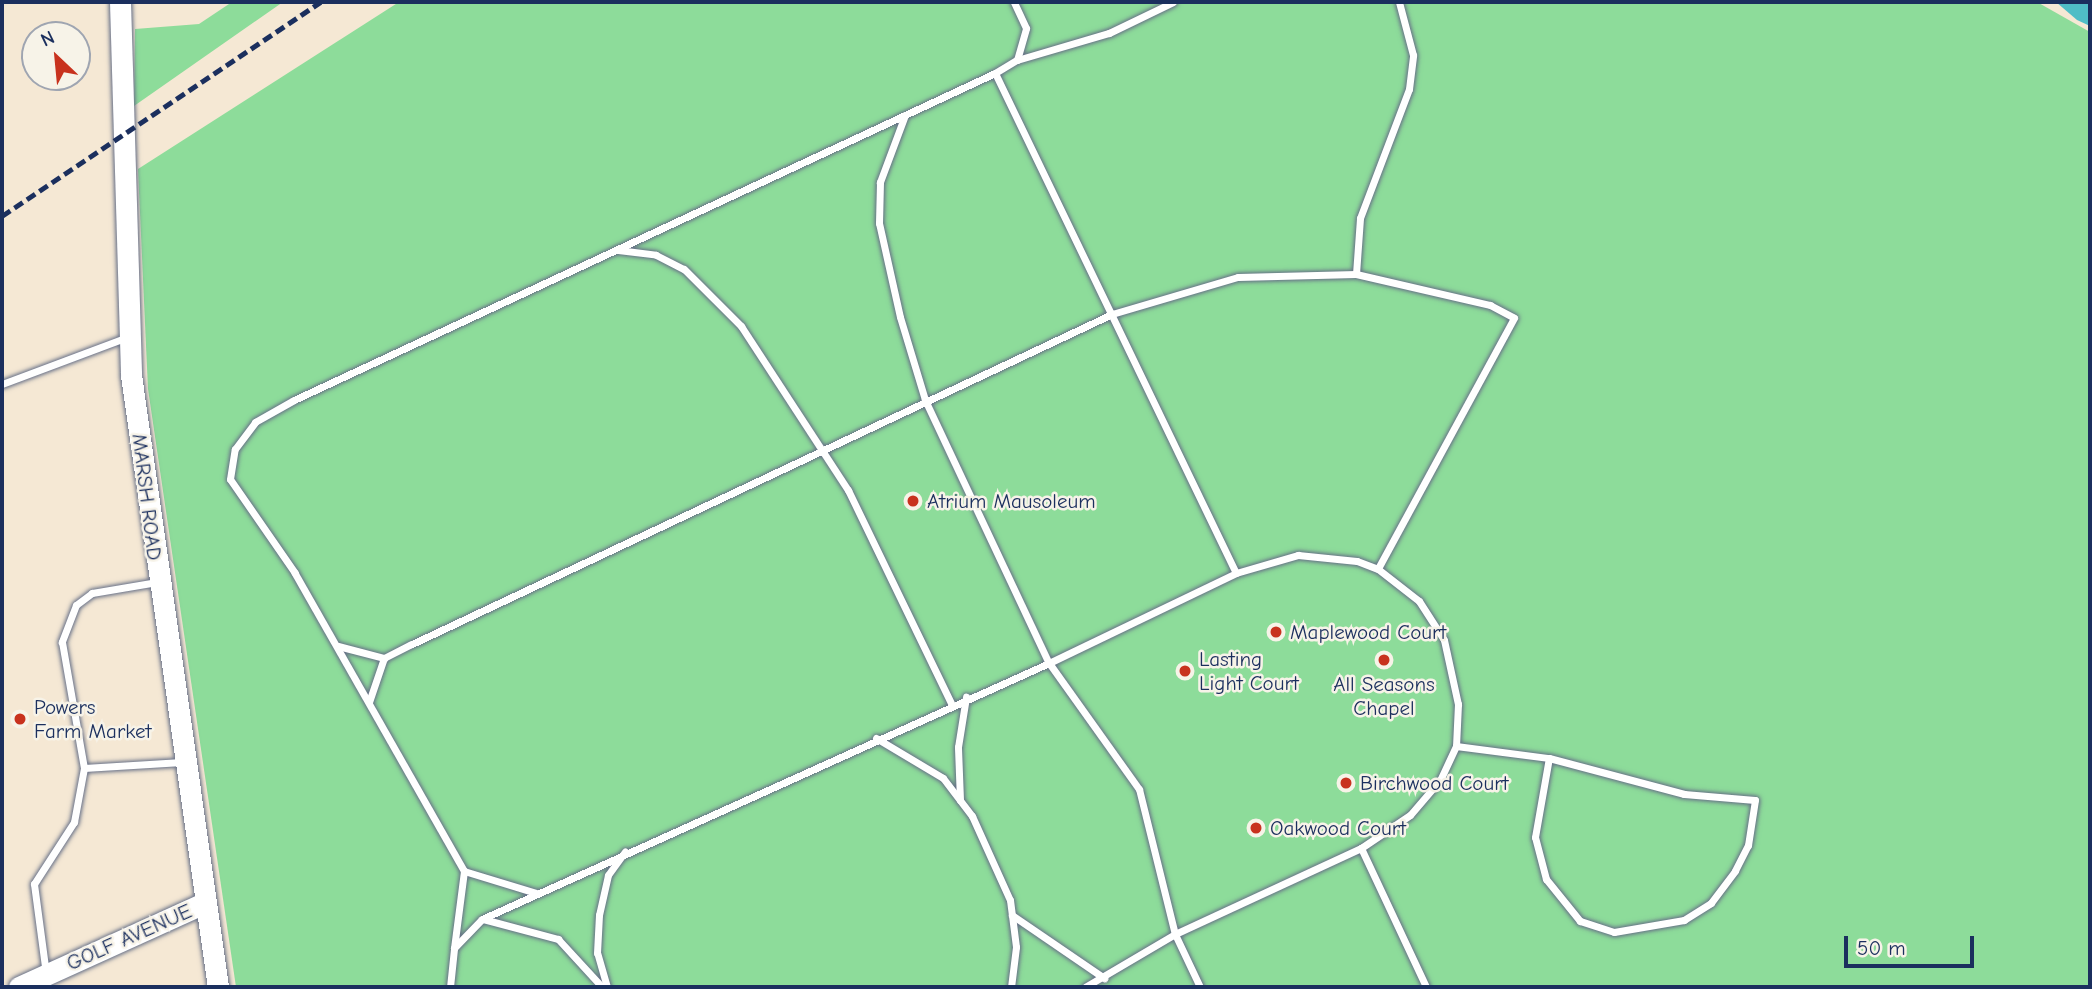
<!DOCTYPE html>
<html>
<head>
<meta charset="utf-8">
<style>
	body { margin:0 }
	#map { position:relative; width:2092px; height:989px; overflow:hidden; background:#f5e8d4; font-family:"Comic Neue",sans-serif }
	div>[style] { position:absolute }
	.green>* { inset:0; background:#8ddc9a }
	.water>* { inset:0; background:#4fbdc6 }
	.roads { filter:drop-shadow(0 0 2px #677087) drop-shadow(0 0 2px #677087) }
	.lane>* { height:7px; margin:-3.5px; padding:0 3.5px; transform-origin:3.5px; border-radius:3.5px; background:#fff }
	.secondary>* { height:21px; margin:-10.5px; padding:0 10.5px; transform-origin:10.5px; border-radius:10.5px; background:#fff }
	.rail>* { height:5px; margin-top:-2.5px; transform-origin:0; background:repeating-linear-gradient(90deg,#1b2f5e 0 10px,transparent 0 15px) }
	.dots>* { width:19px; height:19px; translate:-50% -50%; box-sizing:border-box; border:4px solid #f7f3e8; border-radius:50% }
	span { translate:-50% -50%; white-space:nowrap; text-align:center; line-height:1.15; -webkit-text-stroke:5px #f7f3e8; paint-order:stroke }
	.street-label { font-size:21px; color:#1b2f5e }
	.poi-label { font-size:21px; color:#1b2f5e }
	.left { translate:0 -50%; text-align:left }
	.frame { position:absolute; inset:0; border:4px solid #1b2f5e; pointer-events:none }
	.north { position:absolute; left:21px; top:21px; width:70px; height:70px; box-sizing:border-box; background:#f7f3e8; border:2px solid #9fa5b1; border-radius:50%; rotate:334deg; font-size:19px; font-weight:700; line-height:28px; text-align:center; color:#1b2f5e }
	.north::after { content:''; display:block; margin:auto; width:24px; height:32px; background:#c8321e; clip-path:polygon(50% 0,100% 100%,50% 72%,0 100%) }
	.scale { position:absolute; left:1844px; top:936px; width:130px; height:32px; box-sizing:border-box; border:4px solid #1b2f5e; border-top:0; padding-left:9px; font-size:21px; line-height:24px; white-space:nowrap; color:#1b2f5e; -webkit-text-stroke:5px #f7f3e8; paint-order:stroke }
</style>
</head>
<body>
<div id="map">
	<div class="green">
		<i style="clip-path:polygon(232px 2px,283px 2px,134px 106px,135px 29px,199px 24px)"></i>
		<i style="clip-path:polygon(399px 2px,2037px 2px,2090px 32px,2090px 987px,236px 987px,148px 389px,138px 169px)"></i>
	</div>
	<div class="water">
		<i style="clip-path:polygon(2056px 2px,2090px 2px,2090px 26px,2077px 20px)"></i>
	</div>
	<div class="roads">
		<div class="lane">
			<i style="left:1017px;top:60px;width:96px;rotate:-16.4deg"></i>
			<i style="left:1109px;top:33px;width:71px;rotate:-25.8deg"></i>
			<i style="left:995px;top:73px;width:555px;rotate:64.27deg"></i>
			<i style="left:1236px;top:573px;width:65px;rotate:-16.2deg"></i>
			<i style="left:1298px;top:555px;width:59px;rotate:5.8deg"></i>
			<i style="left:1357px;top:561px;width:22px;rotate:21deg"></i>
			<i style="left:1378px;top:569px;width:52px;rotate:38deg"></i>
			<i style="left:1419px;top:601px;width:46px;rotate:57.3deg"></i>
			<i style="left:1444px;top:640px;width:66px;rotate:77.7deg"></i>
			<i style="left:1458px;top:704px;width:42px;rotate:92.7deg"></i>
			<i style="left:1456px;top:746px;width:38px;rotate:115deg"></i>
			<i style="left:1440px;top:780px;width:46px;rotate:130.6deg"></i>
			<i style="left:1410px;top:815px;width:59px;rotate:146deg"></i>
			<i style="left:1361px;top:848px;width:153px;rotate:64.9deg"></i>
			<i style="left:905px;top:115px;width:72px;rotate:110.5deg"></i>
			<i style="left:880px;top:182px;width:41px;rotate:91.4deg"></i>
			<i style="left:879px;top:223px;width:96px;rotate:77.4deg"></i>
			<i style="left:900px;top:317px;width:87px;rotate:73.2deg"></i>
			<i style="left:925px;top:400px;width:291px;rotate:64.8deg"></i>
			<i style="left:1049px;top:663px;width:208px;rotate:-25.7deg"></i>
			<i style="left:618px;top:250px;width:38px;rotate:7deg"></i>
			<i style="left:656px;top:255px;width:31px;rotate:27deg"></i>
			<i style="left:684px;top:269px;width:81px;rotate:45deg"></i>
			<i style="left:741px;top:326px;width:196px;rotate:56.9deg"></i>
			<i style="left:848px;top:490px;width:237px;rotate:64.2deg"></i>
			<i style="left:1356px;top:274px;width:56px;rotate:-85.9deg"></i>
			<i style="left:1360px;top:218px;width:138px;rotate:-69.2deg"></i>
			<i style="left:1409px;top:89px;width:34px;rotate:-83deg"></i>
			<i style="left:1413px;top:55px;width:55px;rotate:-104.8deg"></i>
			<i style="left:2px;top:384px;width:134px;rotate:-20.5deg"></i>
			<i style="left:157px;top:582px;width:66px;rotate:170.4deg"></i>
			<i style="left:92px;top:593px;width:20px;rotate:143deg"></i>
			<i style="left:76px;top:605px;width:40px;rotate:111deg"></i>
			<i style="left:62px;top:642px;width:128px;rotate:80.1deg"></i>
			<i style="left:84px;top:768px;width:98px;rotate:-3.5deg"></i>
			<i style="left:338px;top:646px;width:48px;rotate:14.6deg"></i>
			<i style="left:369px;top:702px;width:46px;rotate:-71.2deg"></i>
			<i style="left:384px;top:658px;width:31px;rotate:-27deg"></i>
			<i style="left:412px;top:644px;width:774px;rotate:-25.24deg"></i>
			<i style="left:1112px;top:314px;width:131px;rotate:-16.4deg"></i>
			<i style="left:1238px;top:277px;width:118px;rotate:-1.5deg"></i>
			<i style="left:1356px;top:274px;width:138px;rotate:13deg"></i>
			<i style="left:1490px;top:305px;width:27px;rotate:28deg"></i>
			<i style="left:1514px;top:318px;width:285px;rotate:118.5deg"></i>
			<i style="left:876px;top:738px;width:78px;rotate:30.8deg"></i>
			<i style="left:943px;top:778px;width:48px;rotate:52.7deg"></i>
			<i style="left:972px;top:816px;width:92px;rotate:65.7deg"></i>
			<i style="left:1010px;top:900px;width:47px;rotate:82.7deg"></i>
			<i style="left:1016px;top:947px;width:40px;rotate:97.1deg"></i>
			<i style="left:1456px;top:746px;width:94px;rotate:7.4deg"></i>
			<i style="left:1549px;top:758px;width:140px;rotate:14.9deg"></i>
			<i style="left:1684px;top:794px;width:71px;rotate:4.8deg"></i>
			<i style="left:1755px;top:800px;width:46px;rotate:98.8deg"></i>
			<i style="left:1748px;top:845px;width:29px;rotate:117deg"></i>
			<i style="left:1735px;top:871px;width:40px;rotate:127deg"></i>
			<i style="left:1711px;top:903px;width:32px;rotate:148deg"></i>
			<i style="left:1684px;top:920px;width:71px;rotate:170.3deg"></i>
			<i style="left:1614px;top:932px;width:36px;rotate:-162deg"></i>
			<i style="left:1580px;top:921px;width:54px;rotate:-129deg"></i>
			<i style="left:1546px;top:879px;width:43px;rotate:-104.7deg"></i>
			<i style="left:1535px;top:837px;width:80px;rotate:-80deg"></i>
			<i style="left:960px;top:800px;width:53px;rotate:-92.2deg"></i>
			<i style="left:958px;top:747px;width:51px;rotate:-80.9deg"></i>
			<i style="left:464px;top:871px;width:75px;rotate:17deg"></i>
			<i style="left:1012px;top:915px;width:112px;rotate:34.4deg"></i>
			<i style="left:483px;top:919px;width:78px;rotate:14.9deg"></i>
			<i style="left:558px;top:939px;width:65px;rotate:47.5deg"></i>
			<i style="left:454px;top:948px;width:78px;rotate:-82.6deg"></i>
			<i style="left:464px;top:871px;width:343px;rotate:-119.6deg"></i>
			<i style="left:295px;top:573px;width:114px;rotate:-124.7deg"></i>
			<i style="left:230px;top:479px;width:30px;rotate:-81deg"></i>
			<i style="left:235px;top:449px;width:34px;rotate:-53deg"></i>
			<i style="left:255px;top:422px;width:45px;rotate:-29.4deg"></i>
			<i style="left:294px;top:400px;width:774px;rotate:-25.01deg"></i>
			<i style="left:995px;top:73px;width:26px;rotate:-31deg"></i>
			<i style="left:1017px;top:60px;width:33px;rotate:-74deg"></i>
			<i style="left:1026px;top:28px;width:29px;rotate:-115deg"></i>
			<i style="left:46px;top:974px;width:91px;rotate:-97.6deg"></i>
			<i style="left:34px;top:884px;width:74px;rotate:-57.2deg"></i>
			<i style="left:74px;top:822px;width:55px;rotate:-79.5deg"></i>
			<i style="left:450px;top:987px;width:39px;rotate:-84deg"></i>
			<i style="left:454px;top:948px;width:40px;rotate:-46deg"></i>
			<i style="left:482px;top:919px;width:622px;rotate:-24.3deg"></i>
			<i style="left:1049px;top:663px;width:155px;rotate:54.5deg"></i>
			<i style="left:1139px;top:789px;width:149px;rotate:76.1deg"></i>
			<i style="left:1175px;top:934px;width:104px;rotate:149.5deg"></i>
			<i style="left:607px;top:987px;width:35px;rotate:-106deg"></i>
			<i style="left:597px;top:953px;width:38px;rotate:-87deg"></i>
			<i style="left:599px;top:915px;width:41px;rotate:-77.3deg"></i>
			<i style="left:608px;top:875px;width:29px;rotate:-54deg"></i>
			<i style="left:1200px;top:987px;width:59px;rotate:-115.3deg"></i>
			<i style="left:1175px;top:934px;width:205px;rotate:-24.8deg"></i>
		</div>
		<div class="secondary">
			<i style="left:120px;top:2px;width:373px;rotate:88.3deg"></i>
			<i style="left:131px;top:375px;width:618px;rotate:81.91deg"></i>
			<i style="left:19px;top:987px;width:201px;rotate:-24.4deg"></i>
		</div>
	</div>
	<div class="rail">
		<i style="left:2px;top:216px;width:384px;rotate:-33.9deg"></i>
	</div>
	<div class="dots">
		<i style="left:913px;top:501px;background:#c8321e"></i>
		<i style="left:1276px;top:632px;background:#c8321e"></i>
		<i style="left:1384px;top:660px;background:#c8321e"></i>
		<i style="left:1185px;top:671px;background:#c8321e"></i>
		<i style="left:20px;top:719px;background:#c8321e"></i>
		<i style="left:1346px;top:783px;background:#c8321e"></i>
		<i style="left:1256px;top:828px;background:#c8321e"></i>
	</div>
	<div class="street-label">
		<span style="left:147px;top:497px;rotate:83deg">MARSH ROAD</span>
		<span style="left:129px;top:937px;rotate:-24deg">GOLF AVENUE</span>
	</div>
	<div class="poi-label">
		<span class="left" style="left:927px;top:501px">Atrium Mausoleum</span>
		<span class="left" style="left:1290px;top:632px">Maplewood Court</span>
		<span class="left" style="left:1199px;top:671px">Lasting<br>Light Court</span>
		<span style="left:1384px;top:696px">All Seasons<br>Chapel</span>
		<span class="left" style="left:34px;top:719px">Powers<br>Farm Market</span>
		<span class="left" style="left:1360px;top:783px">Birchwood Court</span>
		<span class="left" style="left:1270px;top:828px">Oakwood Court</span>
	</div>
	<div class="frame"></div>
	<div class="north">N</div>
	<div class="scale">50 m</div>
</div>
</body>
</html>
